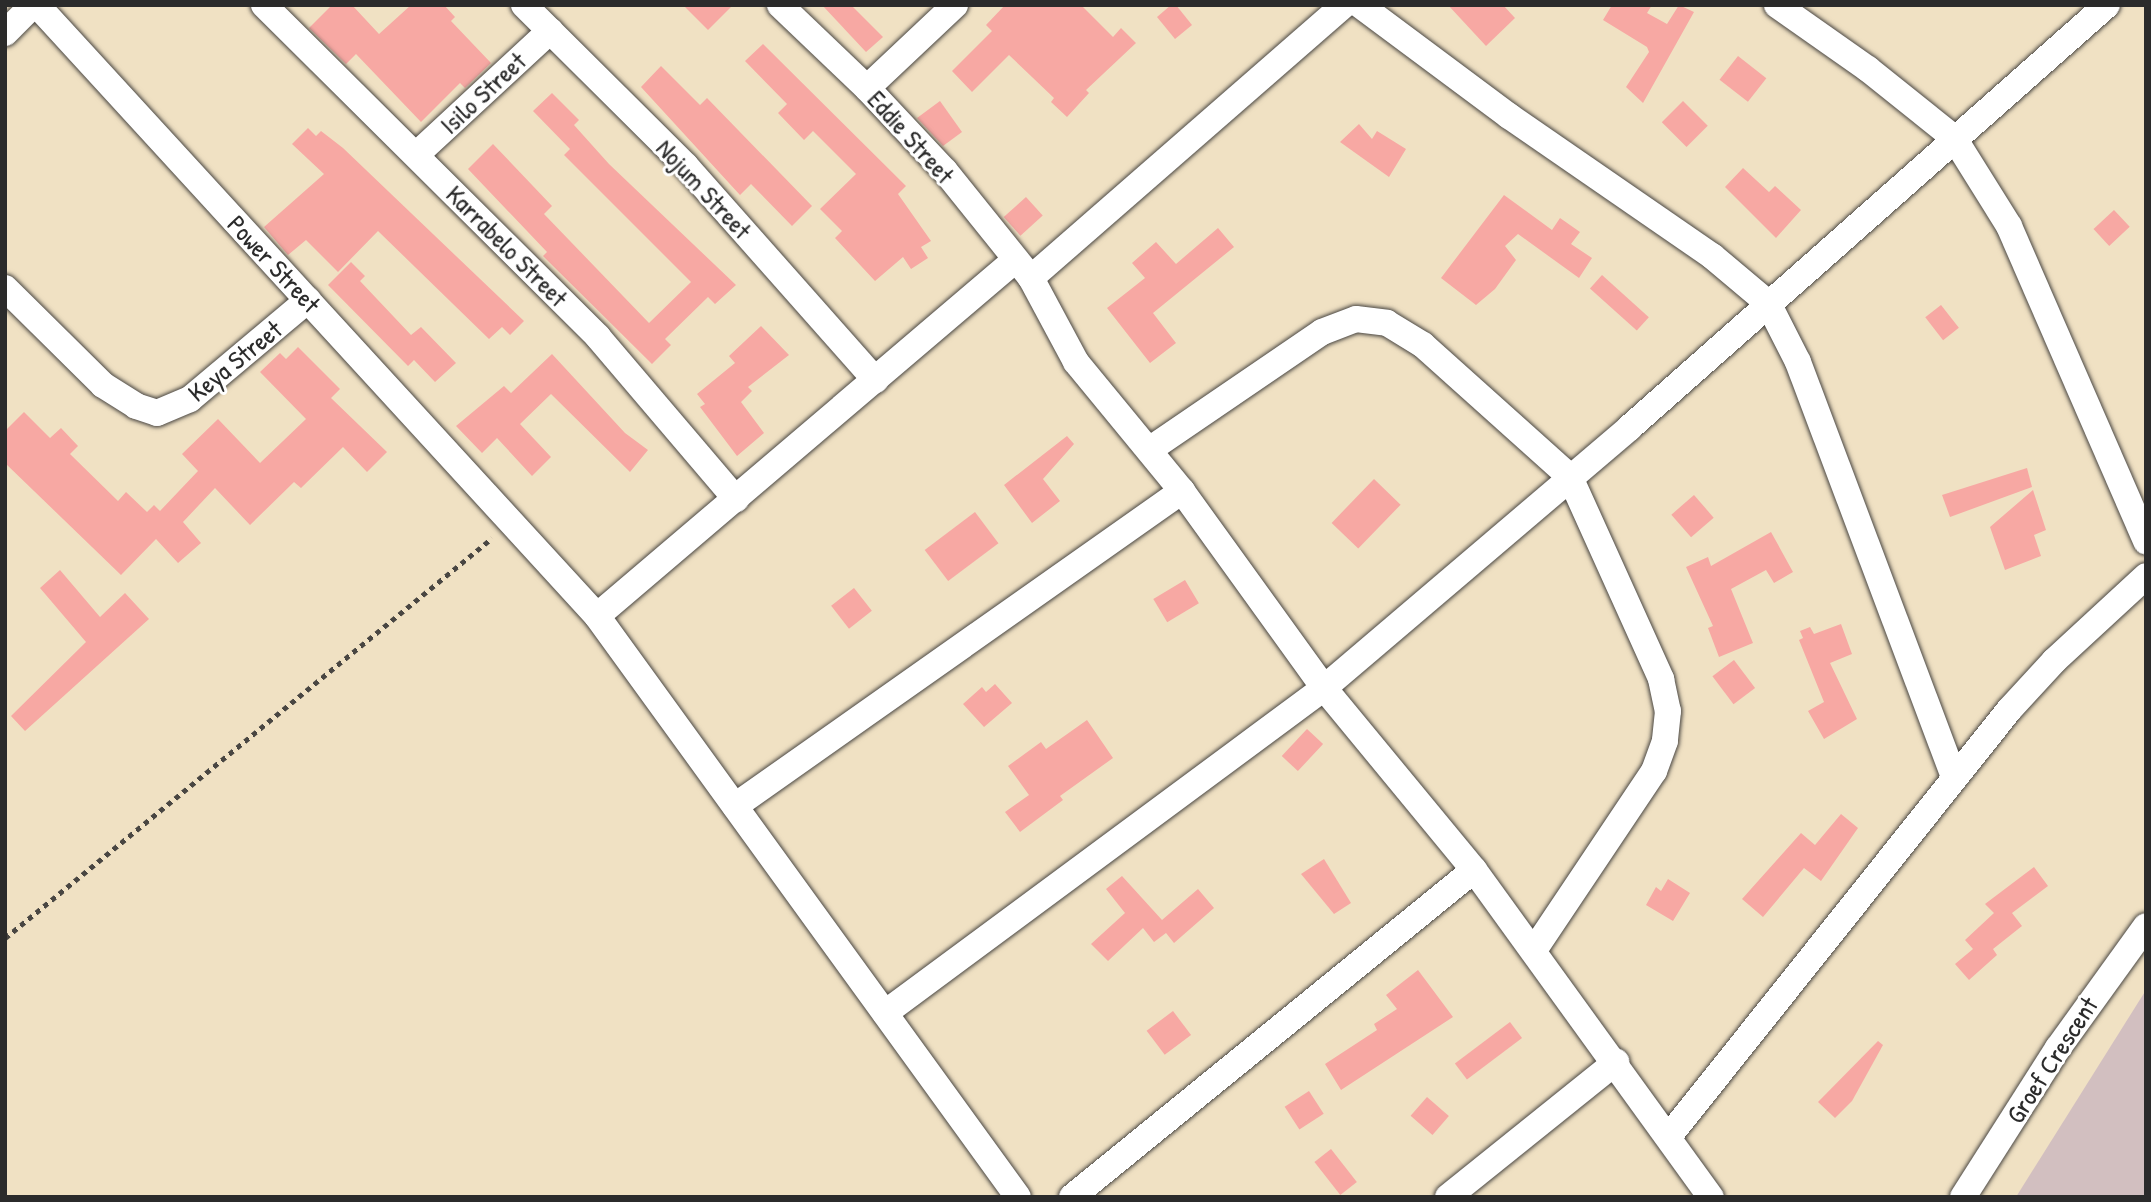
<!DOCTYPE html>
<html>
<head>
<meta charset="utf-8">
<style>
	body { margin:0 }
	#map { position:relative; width:2151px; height:1202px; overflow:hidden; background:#f0e1c3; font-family:"Patrick Hand",sans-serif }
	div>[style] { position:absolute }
	.industrial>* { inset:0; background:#d2bfc0 }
	.building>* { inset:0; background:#f7a8a3; transform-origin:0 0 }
	.path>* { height:4.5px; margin-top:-2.25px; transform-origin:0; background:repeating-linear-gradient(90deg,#494642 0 5px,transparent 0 10px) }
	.roads { filter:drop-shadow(0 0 2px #494642) drop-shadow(0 0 2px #494642) }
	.minor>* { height:26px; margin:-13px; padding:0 13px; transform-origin:13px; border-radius:13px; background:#fff }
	span { translate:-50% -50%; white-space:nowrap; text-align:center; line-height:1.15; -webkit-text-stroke:6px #fff; paint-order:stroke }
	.street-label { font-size:26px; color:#2b2b2b }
	.frame { position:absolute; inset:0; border:7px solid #2b2b2b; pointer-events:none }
</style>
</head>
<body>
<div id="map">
	<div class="industrial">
		<i style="clip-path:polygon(2146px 990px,2146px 1197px,2016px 1197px)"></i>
	</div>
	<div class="building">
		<i style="clip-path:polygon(332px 5px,352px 5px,379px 34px,411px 5px,444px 5px,455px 17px,451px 21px,491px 63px,465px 88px,460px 83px,421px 122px,356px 54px,346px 64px,309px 28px)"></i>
		<i style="clip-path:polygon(683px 5px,733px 5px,708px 30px)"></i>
		<i style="clip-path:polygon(822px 5px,851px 5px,883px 37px,866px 52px)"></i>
		<i style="clip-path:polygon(1005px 5px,1081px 5px,1113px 37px,1121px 28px,1136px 43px,1086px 90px,1089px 93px,1067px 117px,1051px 102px,1054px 98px,1009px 55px,972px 92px,952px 71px,992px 31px,986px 25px)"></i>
		<i style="clip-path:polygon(1171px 5px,1176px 5px,1192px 25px,1175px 39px,1157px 17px)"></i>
		<i style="clip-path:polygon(1448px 5px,1503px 5px,1515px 18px,1486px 46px)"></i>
		<i style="clip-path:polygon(1612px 5px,1652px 5px,1647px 13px,1667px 24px,1679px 5px,1694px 12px,1643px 103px,1626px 87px,1649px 52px,1647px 47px,1603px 20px)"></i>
		<i style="clip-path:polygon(763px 44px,906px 186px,898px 194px,931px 241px,921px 247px,928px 258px,911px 269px,903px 257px,875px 281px,835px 238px,842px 231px,820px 209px,856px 174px,813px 131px,804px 140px,778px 113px,787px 104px,745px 61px)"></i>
		<i style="left:1738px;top:56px;width:36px;height:30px;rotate:38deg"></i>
		<i style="clip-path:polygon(661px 66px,700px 105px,707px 98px,812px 206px,792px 226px,751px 184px,740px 195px,641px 87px)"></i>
		<i style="clip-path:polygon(552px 93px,579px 120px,574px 125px,609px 164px,736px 285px,715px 304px,708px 297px,665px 339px,671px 345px,652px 364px,543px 256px,547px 252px,468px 169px,493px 144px,552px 206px,544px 214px,649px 323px,691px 282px,564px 155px,570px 149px,533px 111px)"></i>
		<i style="clip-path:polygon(940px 101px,962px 132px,943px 146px,917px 118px)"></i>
		<i style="left:1683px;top:101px;width:35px;height:30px;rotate:45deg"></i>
		<i style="clip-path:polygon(1359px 124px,1372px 139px,1377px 131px,1406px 149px,1389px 177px,1340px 142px)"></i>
		<i style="clip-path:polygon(308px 128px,316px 136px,321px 131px,343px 148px,524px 321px,510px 335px,502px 327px,489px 339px,378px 231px,338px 272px,306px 240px,288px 255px,264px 227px,324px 174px,292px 144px)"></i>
		<i style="clip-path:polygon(1743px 168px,1769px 192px,1775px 186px,1801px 210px,1776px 238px,1725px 187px)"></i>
		<i style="clip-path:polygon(1504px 195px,1552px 230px,1560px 218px,1580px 232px,1571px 244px,1592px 258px,1579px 278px,1518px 234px,1505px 246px,1516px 260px,1495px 289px,1476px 305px,1441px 278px)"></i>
		<i style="left:1026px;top:197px;width:25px;height:30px;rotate:48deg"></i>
		<i style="left:2114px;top:210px;width:23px;height:28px;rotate:47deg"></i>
		<i style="clip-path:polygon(1218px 228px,1234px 247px,1153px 313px,1176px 343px,1150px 363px,1107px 308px,1145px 278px,1132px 263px,1156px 242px,1176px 264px)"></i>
		<i style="clip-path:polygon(351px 262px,365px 276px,360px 281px,411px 335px,421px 327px,456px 363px,435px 382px,414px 360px,408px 366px,328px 285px)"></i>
		<i style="left:1602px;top:275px;width:63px;height:18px;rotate:42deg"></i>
		<i style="left:1941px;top:305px;width:29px;height:20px;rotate:52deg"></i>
		<i style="clip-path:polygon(761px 326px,789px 355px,748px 387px,752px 391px,741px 402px,764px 433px,737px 456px,700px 407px,705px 404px,697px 394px,735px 363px,729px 356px)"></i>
		<i style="clip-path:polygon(298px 347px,340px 389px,331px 398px,387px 452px,367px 472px,343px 447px,301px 488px,294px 482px,250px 525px,215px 488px,183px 522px,201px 543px,178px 563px,156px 539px,121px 575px,5px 463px,5px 431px,24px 412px,50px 438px,61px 428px,78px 446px,70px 454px,118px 501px,126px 492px,147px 512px,154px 505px,160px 511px,198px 471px,182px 454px,218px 419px,260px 463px,306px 419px,260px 372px,280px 353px,286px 359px)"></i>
		<i style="clip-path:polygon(552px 354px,625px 433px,648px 450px,630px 472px,551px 394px,520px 424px,551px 457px,532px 476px,497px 438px,482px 453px,456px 426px,504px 386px,511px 393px)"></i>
		<i style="clip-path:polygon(1067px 436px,1074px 444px,1043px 479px,1060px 501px,1032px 523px,1004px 485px)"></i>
		<i style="clip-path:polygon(2027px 468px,2032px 487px,1950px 517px,1942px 495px)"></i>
		<i style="left:1374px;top:479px;width:37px;height:61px;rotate:44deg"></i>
		<i style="clip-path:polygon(2033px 490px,2046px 530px,2034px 535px,2041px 556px,2005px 570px,1990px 527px)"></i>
		<i style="left:1694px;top:495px;width:30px;height:30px;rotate:49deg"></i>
		<i style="left:975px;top:512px;width:39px;height:63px;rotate:53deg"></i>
		<i style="clip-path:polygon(1771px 532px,1793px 572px,1774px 583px,1766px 570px,1731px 589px,1753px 643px,1719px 657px,1708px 628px,1713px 626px,1686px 567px,1708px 557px,1711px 566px)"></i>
		<i style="clip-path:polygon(60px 570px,100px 617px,125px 593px,149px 619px,25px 731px,11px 716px,86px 642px,40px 588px)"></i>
		<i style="left:1185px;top:580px;width:27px;height:37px;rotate:59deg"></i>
		<i style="left:854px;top:588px;width:29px;height:29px;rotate:52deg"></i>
		<i style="clip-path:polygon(1841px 624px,1852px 654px,1830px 663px,1857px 719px,1824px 739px,1808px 711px,1824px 702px,1799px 640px,1803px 638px,1800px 631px,1810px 627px,1814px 634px)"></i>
		<i style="left:1734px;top:660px;width:35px;height:27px;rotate:53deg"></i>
		<i style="clip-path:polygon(995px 684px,1012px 703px,984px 727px,963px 704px,982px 687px,986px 692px)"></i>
		<i style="clip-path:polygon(1087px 720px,1113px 758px,1060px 796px,1063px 800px,1020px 832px,1005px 812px,1029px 795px,1008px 766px,1041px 742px,1046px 749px)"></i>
		<i style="left:1307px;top:729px;width:22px;height:37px;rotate:43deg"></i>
		<i style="clip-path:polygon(1841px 814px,1858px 828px,1821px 881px,1804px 868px,1763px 917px,1742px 899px,1801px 833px,1815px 845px)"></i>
		<i style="clip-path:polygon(1324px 859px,1351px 903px,1334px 914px,1301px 874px)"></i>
		<i style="clip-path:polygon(2034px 867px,2048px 886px,2012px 913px,2022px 926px,1993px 949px,1997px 955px,1969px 980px,1955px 964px,1973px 949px,1965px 940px,1994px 913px,1985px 904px)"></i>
		<i style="clip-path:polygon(1122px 876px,1162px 920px,1198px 889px,1214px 908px,1174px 943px,1166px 933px,1154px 942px,1143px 928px,1108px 961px,1091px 944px,1125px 913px,1106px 889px)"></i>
		<i style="clip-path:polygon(1668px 879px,1690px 893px,1673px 921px,1646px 905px,1656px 887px,1661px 891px)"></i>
		<i style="clip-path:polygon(1418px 970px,1453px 1017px,1341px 1090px,1325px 1064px,1377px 1030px,1374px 1024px,1397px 1009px,1386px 995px)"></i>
		<i style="left:1173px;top:1011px;width:30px;height:33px;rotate:53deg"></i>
		<i style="left:1510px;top:1022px;width:20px;height:69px;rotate:53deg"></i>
		<i style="clip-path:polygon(1878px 1041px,1883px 1045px,1852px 1101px,1835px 1118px,1818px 1102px)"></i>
		<i style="left:1309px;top:1091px;width:27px;height:29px;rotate:57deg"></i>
		<i style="left:1427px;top:1097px;width:29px;height:25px;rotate:41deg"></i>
		<i style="left:1331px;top:1149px;width:42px;height:21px;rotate:52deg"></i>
	</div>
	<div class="path">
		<i style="left:5px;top:938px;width:630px;rotate:-39.4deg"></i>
	</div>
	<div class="roads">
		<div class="minor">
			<i style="left:37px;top:5px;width:829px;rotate:47.49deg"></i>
			<i style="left:597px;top:616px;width:548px;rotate:-40.41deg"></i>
			<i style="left:264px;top:5px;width:471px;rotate:44.8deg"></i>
			<i style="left:598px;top:337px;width:213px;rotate:49.6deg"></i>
			<i style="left:524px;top:5px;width:228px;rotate:44.8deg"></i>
			<i style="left:686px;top:166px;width:286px;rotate:48.5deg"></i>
			<i style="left:780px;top:5px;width:120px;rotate:43.7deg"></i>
			<i style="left:867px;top:88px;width:114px;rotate:46.8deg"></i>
			<i style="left:945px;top:171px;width:137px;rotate:51.2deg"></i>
			<i style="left:1031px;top:278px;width:95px;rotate:61.8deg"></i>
			<i style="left:1076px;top:362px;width:167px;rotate:50.6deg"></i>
			<i style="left:1182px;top:491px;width:243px;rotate:54.2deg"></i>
			<i style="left:1324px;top:688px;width:236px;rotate:50.5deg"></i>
			<i style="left:1474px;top:870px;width:404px;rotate:54.1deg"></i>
			<i style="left:1360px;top:5px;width:186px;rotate:36.7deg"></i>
			<i style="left:1509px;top:116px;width:247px;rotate:34.6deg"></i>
			<i style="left:1712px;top:256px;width:73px;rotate:40deg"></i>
			<i style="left:1768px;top:303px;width:66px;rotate:63deg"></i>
			<i style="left:1798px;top:362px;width:444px;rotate:69.4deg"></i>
			<i style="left:1777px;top:5px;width:111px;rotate:35.1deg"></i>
			<i style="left:1868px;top:69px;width:110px;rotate:38.7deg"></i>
			<i style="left:1954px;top:138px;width:104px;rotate:58deg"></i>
			<i style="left:2009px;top:226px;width:344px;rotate:66.5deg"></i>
			<i style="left:5px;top:33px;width:40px;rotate:-45deg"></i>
			<i style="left:867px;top:88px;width:121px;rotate:-43.3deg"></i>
			<i style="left:416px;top:155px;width:183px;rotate:-42.8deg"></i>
			<i style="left:1031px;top:278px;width:415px;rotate:-41.1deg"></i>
			<i style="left:5px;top:288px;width:138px;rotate:44.7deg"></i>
			<i style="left:103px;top:385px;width:39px;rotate:32deg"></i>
			<i style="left:136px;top:406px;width:22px;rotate:18deg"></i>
			<i style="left:157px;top:413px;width:36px;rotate:-23deg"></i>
			<i style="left:190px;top:399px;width:154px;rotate:-40deg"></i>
			<i style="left:1149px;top:450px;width:209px;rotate:-34.3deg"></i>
			<i style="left:1322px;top:332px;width:36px;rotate:-21deg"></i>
			<i style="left:1356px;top:319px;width:31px;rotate:7deg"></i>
			<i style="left:1387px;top:323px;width:42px;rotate:31.4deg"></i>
			<i style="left:1423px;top:345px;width:198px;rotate:41.9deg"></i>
			<i style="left:1570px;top:477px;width:222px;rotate:65.7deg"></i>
			<i style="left:1661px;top:679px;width:33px;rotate:78deg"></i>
			<i style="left:1668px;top:711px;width:30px;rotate:96deg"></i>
			<i style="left:1665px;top:741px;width:32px;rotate:110deg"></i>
			<i style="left:1654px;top:771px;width:216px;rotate:123.8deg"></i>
			<i style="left:597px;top:616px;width:717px;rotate:54.07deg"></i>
			<i style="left:735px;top:806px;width:547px;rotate:-35.17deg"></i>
			<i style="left:885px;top:1013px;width:546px;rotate:-36.51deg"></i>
			<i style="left:1324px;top:688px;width:401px;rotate:-40.4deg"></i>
			<i style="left:1629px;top:428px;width:638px;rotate:-41.51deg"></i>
			<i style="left:1670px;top:1135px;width:544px;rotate:-51.42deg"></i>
			<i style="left:2009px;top:710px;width:67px;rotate:-47.4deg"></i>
			<i style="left:2054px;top:661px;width:125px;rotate:-42.7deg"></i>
			<i style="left:1072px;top:1197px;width:518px;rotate:-39.13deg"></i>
			<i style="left:1448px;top:1197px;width:216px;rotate:-38.8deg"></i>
			<i style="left:1963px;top:1197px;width:177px;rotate:-57.5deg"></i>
			<i style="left:2058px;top:1048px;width:150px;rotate:-54.2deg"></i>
		</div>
	</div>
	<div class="street-label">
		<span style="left:483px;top:93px;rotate:-43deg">Isilo Street</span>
		<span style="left:911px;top:137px;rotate:48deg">Eddie Street</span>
		<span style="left:704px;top:189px;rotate:47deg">Nojum Street</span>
		<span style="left:507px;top:246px;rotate:45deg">Karrabelo Street</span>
		<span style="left:274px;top:264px;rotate:47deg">Power Street</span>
		<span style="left:235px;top:361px;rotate:-39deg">Keya Street</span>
		<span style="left:2052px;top:1060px;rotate:-57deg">Groef Crescent</span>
	</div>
	<div class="frame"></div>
</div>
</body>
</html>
